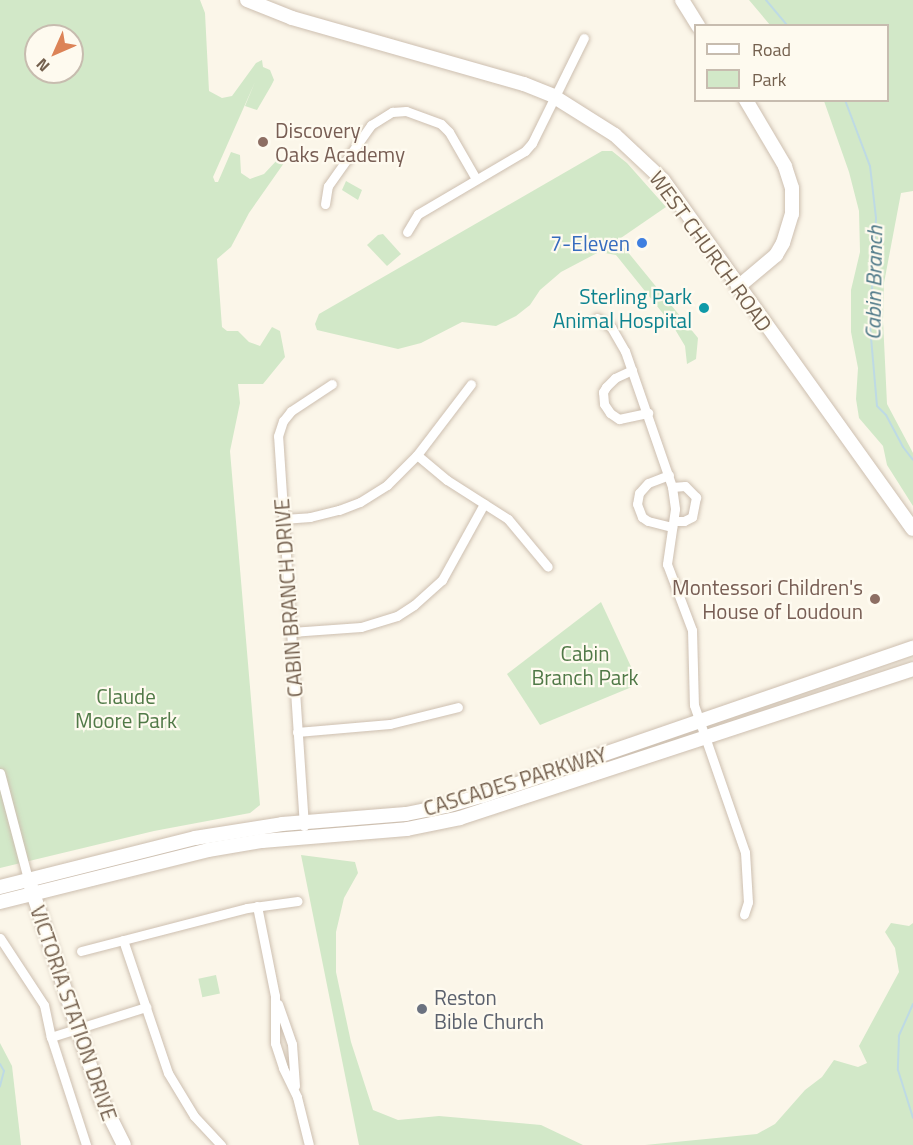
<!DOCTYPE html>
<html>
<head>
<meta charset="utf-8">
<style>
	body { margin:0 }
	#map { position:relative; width:913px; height:1145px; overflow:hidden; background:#fbf6e9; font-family:"Titillium Web",sans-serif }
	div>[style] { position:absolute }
	.green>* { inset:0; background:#d2e8c8; transform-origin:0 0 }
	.stream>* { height:2px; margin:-1px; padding:0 1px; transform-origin:1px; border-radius:1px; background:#bedae4 }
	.roads { filter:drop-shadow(0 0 2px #cdbfb0) drop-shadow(0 0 2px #cdbfb0) }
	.street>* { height:9px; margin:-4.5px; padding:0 4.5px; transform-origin:4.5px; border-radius:4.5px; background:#fff }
	.secondary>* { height:14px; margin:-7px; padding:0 7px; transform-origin:7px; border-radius:7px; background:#fff }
	.dots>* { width:16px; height:16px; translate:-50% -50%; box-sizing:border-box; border:3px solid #fefaef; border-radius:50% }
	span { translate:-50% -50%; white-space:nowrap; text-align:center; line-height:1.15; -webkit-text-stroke:4.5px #fefaef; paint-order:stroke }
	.education-label { font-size:21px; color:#785e54 }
	.left { translate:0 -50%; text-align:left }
	.right { translate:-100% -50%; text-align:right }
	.shop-label { font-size:21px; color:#366cbe }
	.street-label { font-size:21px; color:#74604e }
	.culture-label { font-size:21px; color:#0d838f }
	.park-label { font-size:21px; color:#507947 }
	.worship-label { font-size:21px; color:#5b616d }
	.water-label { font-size:22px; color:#497585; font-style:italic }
	.legend { position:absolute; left:694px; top:24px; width:195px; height:78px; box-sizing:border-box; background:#fefaef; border:2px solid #c7bcaf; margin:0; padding:8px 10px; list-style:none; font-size:18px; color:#74604e }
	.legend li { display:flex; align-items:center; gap:12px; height:30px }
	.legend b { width:30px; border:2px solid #c7bcaf }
	.north { position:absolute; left:24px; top:24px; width:60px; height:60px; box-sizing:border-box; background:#fefaef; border:2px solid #c7bcaf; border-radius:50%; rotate:225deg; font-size:16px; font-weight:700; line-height:24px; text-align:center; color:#74604e }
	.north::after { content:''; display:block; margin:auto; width:21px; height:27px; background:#dc8357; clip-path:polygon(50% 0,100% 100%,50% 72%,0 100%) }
</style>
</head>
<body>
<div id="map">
	<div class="green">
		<i style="clip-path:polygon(evenodd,0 0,200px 0,205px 13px,209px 91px,222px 98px,232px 96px,256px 63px,262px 60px,263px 67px,270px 70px,274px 80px,271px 86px,257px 110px,245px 106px,255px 82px,213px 177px,215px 182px,218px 182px,231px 152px,240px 155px,241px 173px,250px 179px,264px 174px,278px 159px,282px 158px,284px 163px,249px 213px,231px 247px,217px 259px,222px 327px,227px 331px,238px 331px,249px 342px,260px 346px,272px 327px,280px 331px,285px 357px,263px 384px,238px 384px,240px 403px,230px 451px,260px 805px,250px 813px,154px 831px,0 868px,0 0,36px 36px,72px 36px,72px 72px,36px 72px,36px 36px)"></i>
		<i style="clip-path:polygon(749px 0,913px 0,913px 191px,901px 193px,884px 283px,883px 320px,887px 404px,913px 453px,913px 506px,887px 465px,883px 446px,859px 418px,856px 399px,858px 368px,851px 332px,851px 290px,860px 252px,859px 211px,849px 172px,824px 101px,888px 100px,888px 26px,770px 25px)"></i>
		<i style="clip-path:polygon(602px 151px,612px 151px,627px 163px,666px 207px,618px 240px,698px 338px,696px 359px,687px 364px,685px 346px,673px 326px,616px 255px,599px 252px,561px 272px,540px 290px,530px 305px,516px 316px,496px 326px,462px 322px,421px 343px,398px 349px,317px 330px,315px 324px,319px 314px)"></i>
		<i style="clip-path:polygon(346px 181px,362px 190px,358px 200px,342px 190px)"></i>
		<i style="clip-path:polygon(383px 234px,401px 254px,387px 266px,367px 245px,378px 235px)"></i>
		<i style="clip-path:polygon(601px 602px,639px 684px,540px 725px,507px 674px)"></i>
		<i style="clip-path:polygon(301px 855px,355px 862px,358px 873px,344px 898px,336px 932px,336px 972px,351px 1042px,373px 1110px,398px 1120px,439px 1116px,541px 1125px,583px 1145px,359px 1145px)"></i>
		<i style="clip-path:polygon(891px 923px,909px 926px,913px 923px,913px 1145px,645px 1145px,757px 1134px,775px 1124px,805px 1090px,822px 1077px,834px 1060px,858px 1067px,867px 1063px,859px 1046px,899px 972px,895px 948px,885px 932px)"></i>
		<i style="left:216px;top:975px;width:19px;height:18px;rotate:78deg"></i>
		<i style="clip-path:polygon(0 1043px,12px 1066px,21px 1145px,0 1145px)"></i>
	</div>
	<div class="stream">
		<i style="left:766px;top:0;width:34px;rotate:50deg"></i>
		<i style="left:845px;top:100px;width:71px;rotate:69.3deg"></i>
		<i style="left:870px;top:166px;width:52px;rotate:83.4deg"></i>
		<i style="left:876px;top:218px;width:108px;rotate:93.2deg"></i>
		<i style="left:870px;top:326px;width:80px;rotate:85deg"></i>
		<i style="left:877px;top:406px;width:13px;rotate:45deg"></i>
		<i style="left:886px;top:415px;width:36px;rotate:62deg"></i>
		<i style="left:903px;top:447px;width:16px;rotate:52deg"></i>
		<i style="left:913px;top:1004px;width:35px;rotate:114deg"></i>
		<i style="left:899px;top:1036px;width:34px;rotate:92deg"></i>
		<i style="left:898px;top:1070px;width:50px;rotate:72.6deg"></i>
		<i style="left:0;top:1064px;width:8px;rotate:60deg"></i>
		<i style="left:4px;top:1071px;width:16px;rotate:105deg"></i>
	</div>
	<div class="roads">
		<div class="street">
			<i style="left:325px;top:204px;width:18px;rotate:-81deg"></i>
			<i style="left:328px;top:186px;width:54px;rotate:-54.8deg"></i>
			<i style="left:359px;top:142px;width:21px;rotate:-55deg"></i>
			<i style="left:371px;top:125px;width:25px;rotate:-32deg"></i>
			<i style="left:392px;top:112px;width:14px;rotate:-4deg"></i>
			<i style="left:406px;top:111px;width:37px;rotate:20deg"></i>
			<i style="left:441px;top:124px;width:11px;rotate:45deg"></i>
			<i style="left:449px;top:132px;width:54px;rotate:60.1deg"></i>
			<i style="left:407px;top:232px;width:21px;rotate:-59deg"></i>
			<i style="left:418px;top:214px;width:124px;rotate:-30.5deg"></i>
			<i style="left:525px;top:151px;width:11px;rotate:-49deg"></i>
			<i style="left:532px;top:143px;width:117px;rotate:-63.7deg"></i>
			<i style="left:597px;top:318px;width:17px;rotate:33deg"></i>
			<i style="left:611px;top:327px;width:28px;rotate:60deg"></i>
			<i style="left:625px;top:351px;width:144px;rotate:70.9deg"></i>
			<i style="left:672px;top:487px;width:22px;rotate:82deg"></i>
			<i style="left:675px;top:509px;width:56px;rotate:98.3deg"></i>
			<i style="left:667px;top:564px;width:71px;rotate:69.3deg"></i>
			<i style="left:692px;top:630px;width:75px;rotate:88.5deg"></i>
			<i style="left:694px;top:705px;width:156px;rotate:70.9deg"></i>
			<i style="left:745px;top:852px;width:50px;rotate:86.6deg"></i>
			<i style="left:748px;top:902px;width:13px;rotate:108deg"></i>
			<i style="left:632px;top:370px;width:19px;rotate:155deg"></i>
			<i style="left:615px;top:378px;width:13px;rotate:135deg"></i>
			<i style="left:606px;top:387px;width:6px;rotate:121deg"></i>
			<i style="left:603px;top:392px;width:12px;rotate:85deg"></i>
			<i style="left:604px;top:404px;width:11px;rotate:56deg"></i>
			<i style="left:610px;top:413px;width:11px;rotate:34deg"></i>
			<i style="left:619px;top:419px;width:30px;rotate:-12deg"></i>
			<i style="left:417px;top:455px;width:39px;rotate:40deg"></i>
			<i style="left:447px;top:480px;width:72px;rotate:32.6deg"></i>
			<i style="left:508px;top:519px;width:62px;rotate:50.2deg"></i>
			<i style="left:669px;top:475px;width:22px;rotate:159deg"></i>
			<i style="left:648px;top:483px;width:13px;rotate:132deg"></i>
			<i style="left:639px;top:493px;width:11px;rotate:100deg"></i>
			<i style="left:637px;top:504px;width:14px;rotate:69deg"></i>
			<i style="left:642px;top:517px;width:7px;rotate:34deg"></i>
			<i style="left:648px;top:521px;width:25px;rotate:14deg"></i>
			<i style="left:672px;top:487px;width:13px;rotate:-4deg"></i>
			<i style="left:685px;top:486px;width:16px;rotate:45deg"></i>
			<i style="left:696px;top:497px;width:20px;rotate:101deg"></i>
			<i style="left:692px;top:517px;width:9px;rotate:153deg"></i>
			<i style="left:684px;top:521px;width:10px;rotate:180deg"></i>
			<i style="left:283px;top:519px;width:27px;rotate:-4deg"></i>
			<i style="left:310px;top:517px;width:30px;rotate:-14deg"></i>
			<i style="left:339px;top:510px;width:22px;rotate:-21deg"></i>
			<i style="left:360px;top:502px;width:32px;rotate:-32deg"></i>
			<i style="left:387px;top:485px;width:42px;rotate:-45deg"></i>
			<i style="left:417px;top:455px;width:89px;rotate:-52.7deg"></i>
			<i style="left:291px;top:632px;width:70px;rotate:-4.1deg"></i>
			<i style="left:361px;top:627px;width:38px;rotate:-17deg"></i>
			<i style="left:397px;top:616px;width:20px;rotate:-33deg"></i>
			<i style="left:414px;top:605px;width:38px;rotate:-42deg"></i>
			<i style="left:442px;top:580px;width:87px;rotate:-61.1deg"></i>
			<i style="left:297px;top:732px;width:93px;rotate:-4.9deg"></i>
			<i style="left:390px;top:724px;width:70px;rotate:-14deg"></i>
			<i style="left:0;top:773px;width:110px;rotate:75.2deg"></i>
			<i style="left:304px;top:826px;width:391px;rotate:-93.8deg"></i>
			<i style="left:278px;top:436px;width:16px;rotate:-72deg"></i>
			<i style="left:283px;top:421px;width:13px;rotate:-51deg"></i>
			<i style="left:291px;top:411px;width:49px;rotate:-33.4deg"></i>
			<i style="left:257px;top:906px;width:92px;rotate:78.7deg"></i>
			<i style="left:275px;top:996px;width:47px;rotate:90deg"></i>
			<i style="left:275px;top:1043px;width:26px;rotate:72deg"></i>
			<i style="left:283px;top:1068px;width:32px;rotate:64deg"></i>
			<i style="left:297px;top:1097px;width:49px;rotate:76deg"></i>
			<i style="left:0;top:938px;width:80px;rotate:56.7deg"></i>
			<i style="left:44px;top:1005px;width:33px;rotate:78deg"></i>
			<i style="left:51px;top:1037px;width:114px;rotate:72deg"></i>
			<i style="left:123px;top:940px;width:140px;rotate:71.3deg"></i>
			<i style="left:168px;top:1073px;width:50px;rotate:58.8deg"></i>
			<i style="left:194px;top:1116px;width:40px;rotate:47deg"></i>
			<i style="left:81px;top:951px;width:171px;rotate:-14.5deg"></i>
			<i style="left:247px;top:908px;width:51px;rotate:-7.8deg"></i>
			<i style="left:278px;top:1004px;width:42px;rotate:70.7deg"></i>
			<i style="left:292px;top:1044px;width:42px;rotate:85.9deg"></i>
			<i style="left:51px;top:1037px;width:100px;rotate:-17.5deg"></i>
		</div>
		<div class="secondary">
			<i style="left:247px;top:0;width:48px;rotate:21.8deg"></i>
			<i style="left:292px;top:18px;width:241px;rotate:15.9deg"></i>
			<i style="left:524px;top:84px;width:31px;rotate:22deg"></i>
			<i style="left:553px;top:96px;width:73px;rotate:32.2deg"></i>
			<i style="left:615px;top:135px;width:66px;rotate:43.2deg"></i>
			<i style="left:663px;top:180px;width:429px;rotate:54.4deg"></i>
			<i style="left:682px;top:0;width:31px;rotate:58deg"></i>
			<i style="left:738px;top:287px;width:50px;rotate:-40.1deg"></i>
			<i style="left:776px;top:255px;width:14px;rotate:-60deg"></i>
			<i style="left:783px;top:243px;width:30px;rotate:-73deg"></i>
			<i style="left:792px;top:214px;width:26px;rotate:-90deg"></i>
			<i style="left:792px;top:188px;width:23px;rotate:-108deg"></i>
			<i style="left:785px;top:166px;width:77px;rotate:-120.6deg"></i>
			<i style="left:0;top:887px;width:201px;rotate:-14.1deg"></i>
			<i style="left:195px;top:838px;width:88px;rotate:-9.1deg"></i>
			<i style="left:282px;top:824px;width:124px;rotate:-4.6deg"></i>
			<i style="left:406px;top:814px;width:41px;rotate:-11.3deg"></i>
			<i style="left:446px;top:806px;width:37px;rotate:-16deg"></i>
			<i style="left:482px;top:796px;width:456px;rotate:-19deg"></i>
			<i style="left:31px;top:887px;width:223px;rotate:71.7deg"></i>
			<i style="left:101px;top:1099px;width:51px;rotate:63.4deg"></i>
			<i style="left:0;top:902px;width:214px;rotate:-14deg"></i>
			<i style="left:208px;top:850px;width:55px;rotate:-9.5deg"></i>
			<i style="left:262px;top:841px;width:145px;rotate:-4.7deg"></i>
			<i style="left:407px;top:829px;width:54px;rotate:-11.7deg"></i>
			<i style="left:460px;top:818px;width:477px;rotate:-18.2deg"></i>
		</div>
	</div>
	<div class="dots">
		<i style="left:263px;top:142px;background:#8d6e63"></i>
		<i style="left:642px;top:243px;background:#3f7fe0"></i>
		<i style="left:704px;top:308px;background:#0f9aa8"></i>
		<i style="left:875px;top:599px;background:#8d6e63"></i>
		<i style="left:422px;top:1009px;background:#6b7280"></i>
	</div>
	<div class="education-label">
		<span class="left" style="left:275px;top:142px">Discovery<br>Oaks Academy</span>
		<span class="right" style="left:863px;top:599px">Montessori Children's<br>House of Loudoun</span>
	</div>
	<div class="shop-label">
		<span class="right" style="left:630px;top:243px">7-Eleven</span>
	</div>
	<div class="street-label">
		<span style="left:711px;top:251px;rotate:54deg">WEST CHURCH ROAD</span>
		<span style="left:288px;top:598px;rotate:-94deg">CABIN BRANCH DRIVE</span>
		<span style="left:515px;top:781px;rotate:-17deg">CASCADES PARKWAY</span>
		<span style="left:74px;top:1013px;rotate:71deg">VICTORIA STATION DRIVE</span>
	</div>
	<div class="culture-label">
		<span class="right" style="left:692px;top:308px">Sterling Park<br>Animal Hospital</span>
	</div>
	<div class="park-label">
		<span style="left:585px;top:665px">Cabin<br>Branch Park</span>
		<span style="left:126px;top:708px">Claude<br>Moore Park</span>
	</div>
	<div class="worship-label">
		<span class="left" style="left:434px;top:1009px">Reston<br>Bible Church</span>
	</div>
	<div class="water-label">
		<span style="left:874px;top:283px;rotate:-89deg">Cabin Branch</span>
	</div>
	<ul class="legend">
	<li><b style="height:8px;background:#fff"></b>Road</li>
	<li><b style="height:16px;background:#d2e8c8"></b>Park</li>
	</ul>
	<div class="north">N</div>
</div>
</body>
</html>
